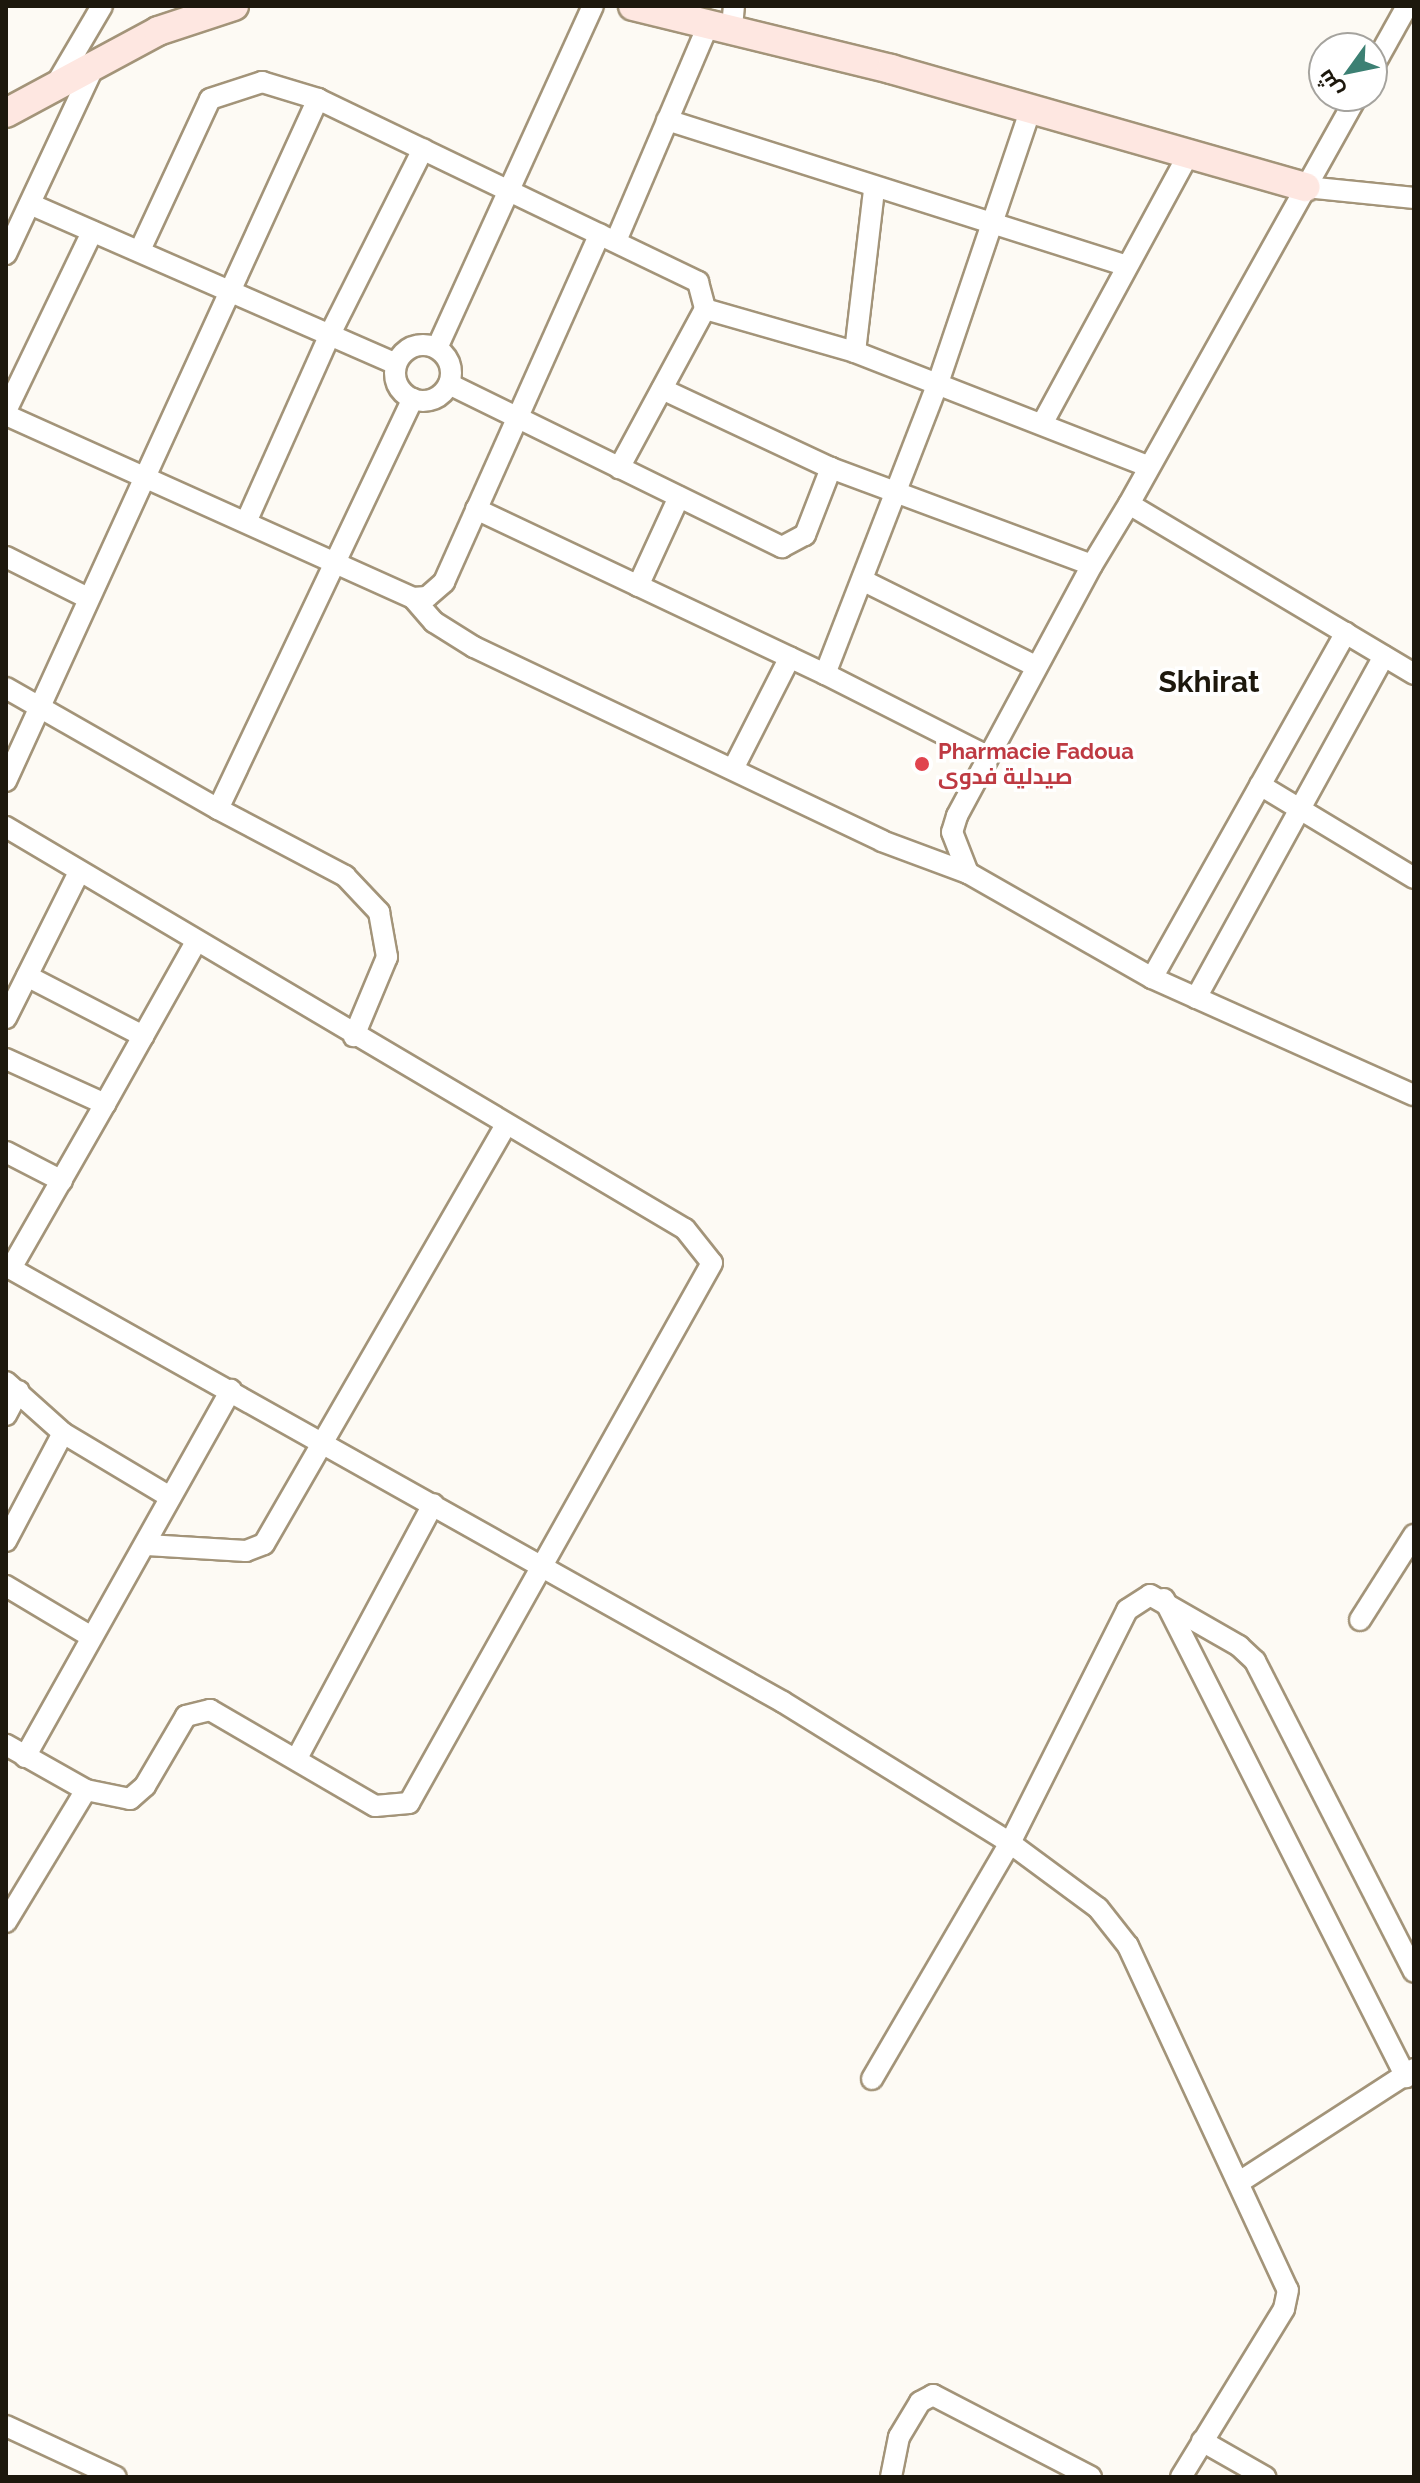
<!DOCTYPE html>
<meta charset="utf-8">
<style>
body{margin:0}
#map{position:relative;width:1420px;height:2483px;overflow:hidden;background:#fdfaf4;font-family:Raleway,Cairo,sans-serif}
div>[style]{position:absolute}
.roads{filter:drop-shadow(2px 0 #a39479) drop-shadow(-2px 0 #a39479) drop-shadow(0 2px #a39479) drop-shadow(0 -2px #a39479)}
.street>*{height:20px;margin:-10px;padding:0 10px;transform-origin:10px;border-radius:10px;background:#fff}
.street>.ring{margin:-10px;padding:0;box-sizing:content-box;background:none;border:20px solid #fff;border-radius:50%}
.secondary>*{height:28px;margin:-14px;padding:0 14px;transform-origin:14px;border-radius:14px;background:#fee7e1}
.dots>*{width:22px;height:22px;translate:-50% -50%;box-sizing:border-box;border:4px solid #fff;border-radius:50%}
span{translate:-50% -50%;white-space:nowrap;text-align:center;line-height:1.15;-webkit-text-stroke:7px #fff;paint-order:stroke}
.health-label{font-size:22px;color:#be3a42;font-weight:700}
.left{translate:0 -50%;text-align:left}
.district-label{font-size:30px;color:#1d180d;font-weight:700}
.frame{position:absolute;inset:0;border:8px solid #1d180d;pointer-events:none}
.north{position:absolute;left:1308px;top:32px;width:80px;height:80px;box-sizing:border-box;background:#fff;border:2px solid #a5a39e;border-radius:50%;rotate:237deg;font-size:22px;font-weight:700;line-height:32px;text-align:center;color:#1d180d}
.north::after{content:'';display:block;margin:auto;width:28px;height:36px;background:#3c8073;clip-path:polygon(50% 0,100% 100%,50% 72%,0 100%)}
</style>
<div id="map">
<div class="roads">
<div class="street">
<i style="left:732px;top:28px;width:22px;rotate:-85deg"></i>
<i style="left:1372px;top:69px;width:72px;rotate:-60.9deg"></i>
<i style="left:58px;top:81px;width:87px;rotate:-59.6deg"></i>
<i style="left:667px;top:120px;width:482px;rotate:17.6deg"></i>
<i style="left:1306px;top:187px;width:109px;rotate:5.8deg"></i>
<i style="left:874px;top:190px;width:163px;rotate:96.7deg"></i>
<i style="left:855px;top:352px;width:313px;rotate:21.3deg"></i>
<i style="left:30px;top:204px;width:399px;rotate:23.6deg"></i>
<i style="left:616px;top:241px;width:237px;rotate:-66.9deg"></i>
<i style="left:140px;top:250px;width:166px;rotate:-65.1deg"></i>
<i style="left:210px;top:99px;width:55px;rotate:-18.1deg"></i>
<i style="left:262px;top:82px;width:59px;rotate:16.9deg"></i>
<i style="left:6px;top:254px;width:212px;rotate:-64.9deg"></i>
<i style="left:705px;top:309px;width:156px;rotate:16deg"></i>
<i class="ring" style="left:395px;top:345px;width:36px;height:36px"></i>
<i style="left:437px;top:348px;width:376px;rotate:-65.5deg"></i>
<i style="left:449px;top:384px;width:371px;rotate:26.1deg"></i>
<i style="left:782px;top:547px;width:26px;rotate:-28deg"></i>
<i style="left:805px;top:535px;width:72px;rotate:-68.8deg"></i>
<i style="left:662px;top:389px;width:187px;rotate:25.1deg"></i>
<i style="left:831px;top:468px;width:278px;rotate:20.4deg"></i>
<i style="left:1092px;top:565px;width:285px;rotate:118.3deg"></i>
<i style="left:957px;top:816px;width:17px;rotate:107deg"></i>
<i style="left:952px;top:832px;width:44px;rotate:68.7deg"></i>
<i style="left:968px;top:873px;width:212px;rotate:29.7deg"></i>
<i style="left:1152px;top:978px;width:287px;rotate:24.1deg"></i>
<i style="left:6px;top:411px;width:199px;rotate:-64.3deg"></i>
<i style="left:6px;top:415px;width:446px;rotate:24.2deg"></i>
<i style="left:413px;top:598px;width:14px;rotate:-4deg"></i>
<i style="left:427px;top:597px;width:23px;rotate:-41deg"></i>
<i style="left:444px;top:582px;width:381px;rotate:-65.9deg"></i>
<i style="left:1042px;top:424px;width:311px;rotate:-61.5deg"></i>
<i style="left:1129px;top:504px;width:467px;rotate:-60.8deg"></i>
<i style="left:476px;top:509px;width:386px;rotate:25.3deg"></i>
<i style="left:246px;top:522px;width:206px;rotate:-65.9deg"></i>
<i style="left:330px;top:334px;width:207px;rotate:-63.3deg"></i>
<i style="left:6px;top:557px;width:92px;rotate:26.6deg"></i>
<i style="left:1092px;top:565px;width:71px;rotate:-58.8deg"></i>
<i style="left:1129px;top:504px;width:332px;rotate:30.8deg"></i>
<i style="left:862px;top:580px;width:193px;rotate:26.4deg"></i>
<i style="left:638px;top:586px;width:98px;rotate:-65.3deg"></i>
<i style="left:413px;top:598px;width:32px;rotate:49deg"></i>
<i style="left:434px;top:622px;width:47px;rotate:32deg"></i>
<i style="left:474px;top:647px;width:452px;rotate:25.4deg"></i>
<i style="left:882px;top:841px;width:92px;rotate:20.4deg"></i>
<i style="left:6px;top:688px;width:244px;rotate:29.7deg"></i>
<i style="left:218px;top:809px;width:454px;rotate:-64.6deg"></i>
<i style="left:985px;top:755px;width:179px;rotate:-153.1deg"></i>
<i style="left:825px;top:674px;width:312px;rotate:-68.8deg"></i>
<i style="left:938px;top:383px;width:289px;rotate:-71.3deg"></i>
<i style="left:734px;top:767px;width:123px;rotate:-63deg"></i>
<i style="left:6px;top:781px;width:750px;rotate:-65.42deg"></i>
<i style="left:318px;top:99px;width:422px;rotate:25.7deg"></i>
<i style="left:698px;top:282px;width:28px;rotate:75deg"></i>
<i style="left:705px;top:309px;width:181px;rotate:118.4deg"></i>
<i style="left:1260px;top:785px;width:180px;rotate:31.1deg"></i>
<i style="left:218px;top:809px;width:144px;rotate:27.8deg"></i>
<i style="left:345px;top:876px;width:50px;rotate:46.6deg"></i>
<i style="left:379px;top:912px;width:46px;rotate:79.9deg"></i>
<i style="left:387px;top:957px;width:86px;rotate:112.7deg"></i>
<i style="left:6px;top:827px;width:789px;rotate:30.63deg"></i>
<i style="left:685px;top:1229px;width:43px;rotate:51.5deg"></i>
<i style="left:712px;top:1263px;width:619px;rotate:119.3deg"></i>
<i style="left:409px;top:1803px;width:34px;rotate:175deg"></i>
<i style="left:375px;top:1806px;width:191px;rotate:-149.8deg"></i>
<i style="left:210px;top:1710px;width:25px;rotate:166deg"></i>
<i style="left:186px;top:1716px;width:81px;rotate:120.4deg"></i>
<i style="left:145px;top:1786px;width:20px;rotate:139deg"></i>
<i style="left:130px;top:1799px;width:45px;rotate:-168.4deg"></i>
<i style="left:86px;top:1790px;width:92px;rotate:-150.6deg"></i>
<i style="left:27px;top:976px;width:131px;rotate:27.3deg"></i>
<i style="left:1152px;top:978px;width:396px;rotate:-60.7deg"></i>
<i style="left:1196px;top:998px;width:390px;rotate:-61.2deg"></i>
<i style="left:6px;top:1018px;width:163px;rotate:-63.4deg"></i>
<i style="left:6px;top:1059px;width:109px;rotate:24.4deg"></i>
<i style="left:105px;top:1104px;width:189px;rotate:119.8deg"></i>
<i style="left:105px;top:1104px;width:186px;rotate:-60.7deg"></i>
<i style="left:6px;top:1152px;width:63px;rotate:27.4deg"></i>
<i style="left:6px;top:1266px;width:891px;rotate:29.3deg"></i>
<i style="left:783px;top:1702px;width:267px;rotate:31.8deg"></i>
<i style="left:1010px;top:1843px;width:109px;rotate:36.5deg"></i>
<i style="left:1098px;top:1908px;width:48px;rotate:51.7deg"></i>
<i style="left:1128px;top:1946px;width:379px;rotate:65.1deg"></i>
<i style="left:1288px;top:2290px;width:19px;rotate:102deg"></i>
<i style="left:1284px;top:2309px;width:197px;rotate:121.5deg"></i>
<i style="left:6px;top:1382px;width:76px;rotate:41.8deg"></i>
<i style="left:6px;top:1415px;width:27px;rotate:-62deg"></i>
<i style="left:6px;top:1541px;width:122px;rotate:-62.2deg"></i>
<i style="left:63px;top:1433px;width:125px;rotate:30.9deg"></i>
<i style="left:147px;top:1545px;width:99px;rotate:3.5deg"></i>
<i style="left:246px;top:1551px;width:19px;rotate:-21deg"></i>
<i style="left:264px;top:1544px;width:482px;rotate:-60deg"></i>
<i style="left:6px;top:1586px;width:98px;rotate:30.8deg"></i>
<i style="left:1164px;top:1599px;width:536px;rotate:63.15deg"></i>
<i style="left:1360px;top:1620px;width:101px;rotate:-57.6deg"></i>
<i style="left:25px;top:1757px;width:421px;rotate:-60.7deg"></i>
<i style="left:297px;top:1758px;width:288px;rotate:-61.8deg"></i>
<i style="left:6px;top:1922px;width:154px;rotate:-58.8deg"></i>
<i style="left:872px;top:2079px;width:273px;rotate:-59.7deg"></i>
<i style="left:1010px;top:1843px;width:261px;rotate:-63.3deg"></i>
<i style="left:1127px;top:1610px;width:27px;rotate:-33deg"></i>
<i style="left:1150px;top:1595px;width:103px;rotate:29.8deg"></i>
<i style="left:1239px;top:1646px;width:22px;rotate:43deg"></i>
<i style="left:1255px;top:1661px;width:349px;rotate:62.9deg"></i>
<i style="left:1241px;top:2181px;width:206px;rotate:-32.9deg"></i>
<i style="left:6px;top:2426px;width:121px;rotate:24.9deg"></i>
<i style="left:1202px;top:2441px;width:73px;rotate:29.7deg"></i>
<i style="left:891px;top:2477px;width:41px;rotate:-78.7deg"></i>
<i style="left:899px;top:2437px;width:41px;rotate:-59deg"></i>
<i style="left:920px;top:2402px;width:15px;rotate:-28deg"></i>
<i style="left:933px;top:2395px;width:178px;rotate:27.4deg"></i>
</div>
<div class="secondary">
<i style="left:633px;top:6px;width:266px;rotate:13.7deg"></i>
<i style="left:891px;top:69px;width:431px;rotate:15.9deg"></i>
<i style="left:6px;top:113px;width:173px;rotate:-28.3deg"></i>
<i style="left:158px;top:31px;width:80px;rotate:-18.2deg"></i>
</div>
</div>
<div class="dots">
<i style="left:922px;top:764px;background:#e0444e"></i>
</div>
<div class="health-label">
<span class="left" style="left:938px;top:764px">Pharmacie Fadoua<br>صيدلية فدوى</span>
</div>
<div class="district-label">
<span style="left:1209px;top:682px">Skhirat</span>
</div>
<div class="frame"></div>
<div class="north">ش</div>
</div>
